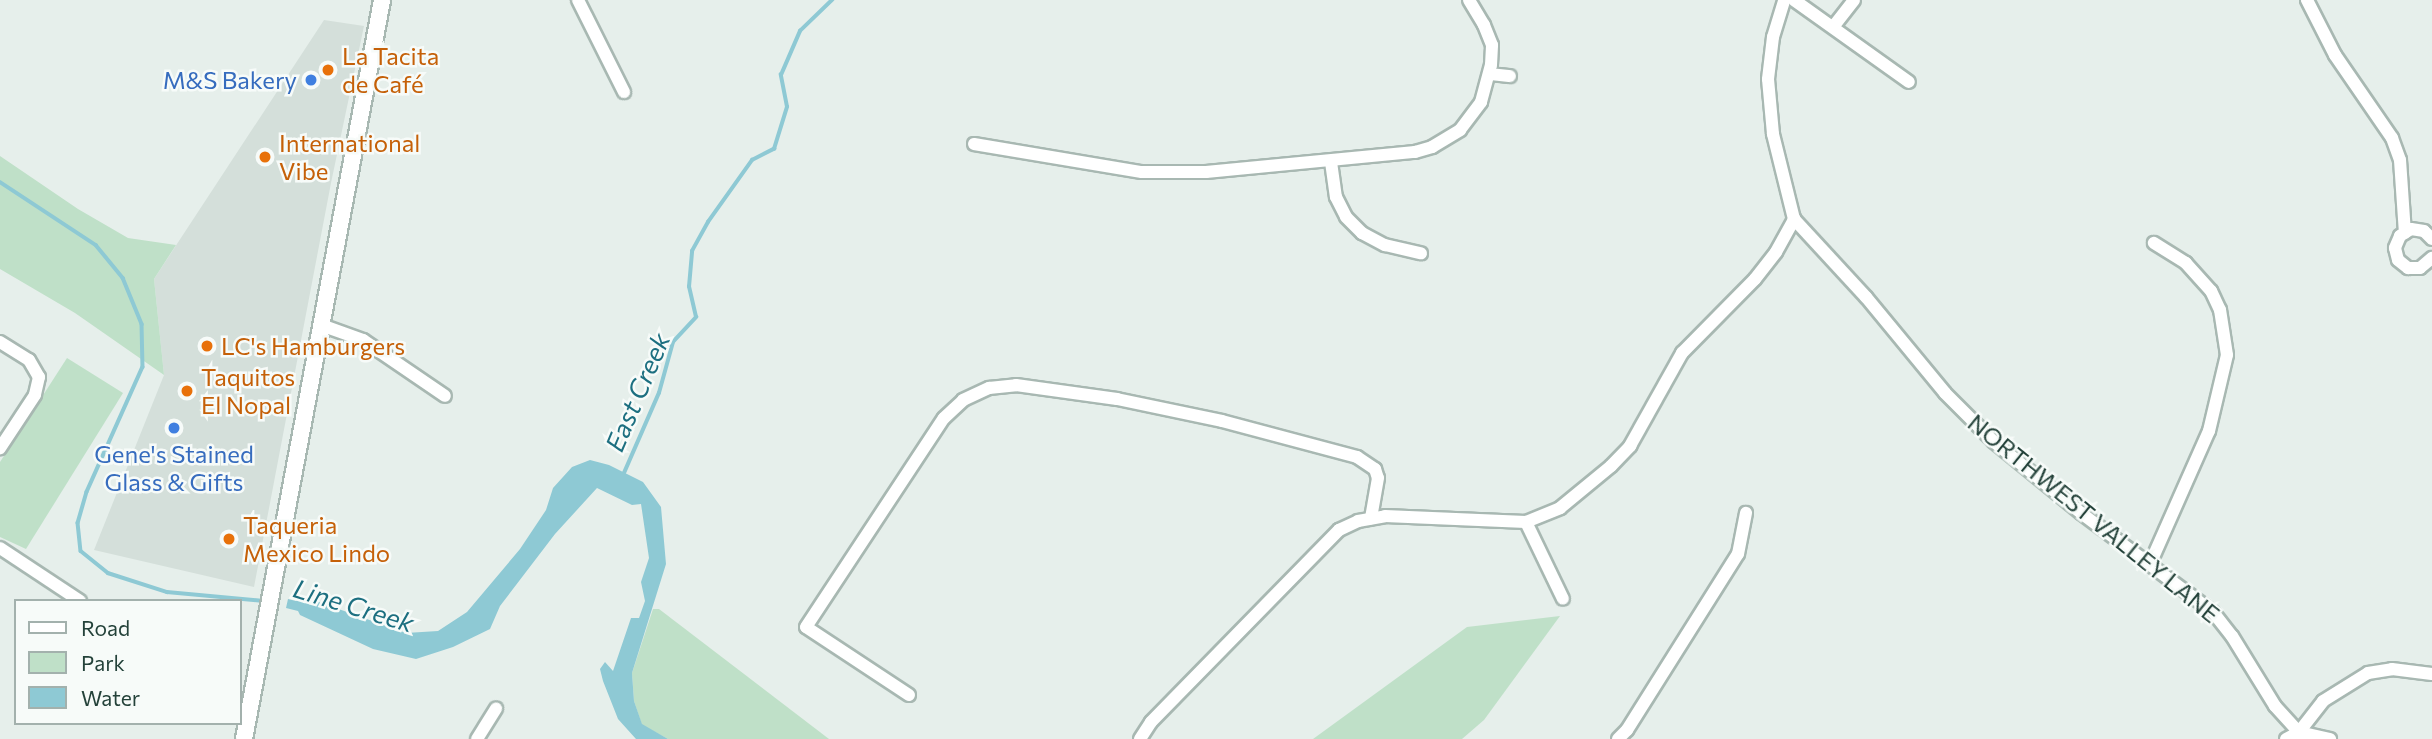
<!DOCTYPE html>
<meta charset="utf-8">
<style>
body{margin:0}
#map{position:relative;width:2432px;height:739px;overflow:hidden;background:#e6efeb;font-family:Commissioner,sans-serif}
div>[style]{position:absolute}
.built>*{inset:0;background:#d4dfda}
.green>*{inset:0;background:#bfe0c8}
.water>*{inset:0;background:#8ec9d4}
.stream>*{height:3.5px;margin:-1.75px;padding:0 1.75px;transform-origin:1.75px;border-radius:1.75px;background:#8ec9d4}
.roads{filter:drop-shadow(2px 0 #a8b8b2) drop-shadow(-2px 0 #a8b8b2) drop-shadow(0 2px #a8b8b2) drop-shadow(0 -2px #a8b8b2)}
.street>*{height:12px;margin:-6px;padding:0 6px;transform-origin:6px;border-radius:6px;background:#fff}
.secondary>*{height:16px;margin:-8px;padding:0 8px;transform-origin:8px;border-radius:8px;background:#fff}
.dots>*{width:19px;height:19px;translate:-50% -50%;box-sizing:border-box;border:4px solid #f7fbf9;border-radius:50%}
span{translate:-50% -50%;white-space:nowrap;text-align:center;line-height:1.15;-webkit-text-stroke:5px #f7fbf9;paint-order:stroke}
.food-label{font-size:24px;color:#c56008}
.left{translate:0 -50%;text-align:left}
.shop-label{font-size:24px;color:#366cbe}
.right{translate:-100% -50%;text-align:right}
.street-label{font-size:24px;color:#24423a}
.water-label{font-size:26px;color:#1c6f80;font-style:italic}
.legend{position:absolute;left:14px;top:599px;width:228px;height:126px;box-sizing:border-box;background:#f7fbf9;border:2px solid #a3b1ad;margin:0;padding:9px 12px;list-style:none;font-size:21px;color:#24423a}
.legend li{display:flex;align-items:center;gap:14px;height:35px}
.legend b{width:35px;border:2px solid #a3b1ad}
</style>
<div id="map">
<div class="built">
<i style="clip-path:polygon(324px 20px,364px 26px,331px 183px,254px 587px,94px 550px,164px 375px,154px 279px)"></i>
</div>
<div class="green">
<i style="clip-path:polygon(0 156px,78px 209px,128px 238px,176px 245px,154px 279px,164px 375px,75px 313px,0 269px)"></i>
<i style="clip-path:polygon(67px 358px,123px 393px,26px 549px,0 537px,0 462px)"></i>
<i style="clip-path:polygon(653px 609px,659px 609px,829px 739px,668px 739px,642px 725px,634px 701px,632px 673px)"></i>
<i style="clip-path:polygon(1560px 616px,1484px 720px,1462px 739px,1313px 739px,1467px 627px)"></i>
</div>
<div class="water">
<i style="clip-path:polygon(590px 460px,609px 465px,643px 482px,661px 507px,666px 564px,632px 673px,634px 701px,642px 724px,668px 739px,636px 739px,618px 719px,603px 681px,600px 669px,605px 662px,613px 671px,631px 618px,639px 618px,645px 601px,641px 582px,649px 558px,641px 504px,632px 505px,597px 488px,555px 534px,500px 606px,490px 629px,453px 647px,416px 659px,373px 649px,300px 615px,298px 611px,286px 608px,288px 599px,296px 601px,302px 596px,406px 633px,438px 631px,467px 612px,520px 549px,546px 510px,553px 488px,572px 467px)"></i>
</div>
<div class="stream">
<i style="left:0;top:182px;width:115px;rotate:33.3deg"></i>
<i style="left:96px;top:245px;width:43px;rotate:50.7deg"></i>
<i style="left:123px;top:278px;width:50px;rotate:67.6deg"></i>
<i style="left:142px;top:324px;width:43px;rotate:88.7deg"></i>
<i style="left:143px;top:367px;width:137px;rotate:114.1deg"></i>
<i style="left:87px;top:492px;width:32px;rotate:106deg"></i>
<i style="left:78px;top:523px;width:28px;rotate:84deg"></i>
<i style="left:81px;top:551px;width:35px;rotate:39deg"></i>
<i style="left:108px;top:573px;width:62px;rotate:17.9deg"></i>
<i style="left:167px;top:592px;width:97px;rotate:5.3deg"></i>
<i style="left:624px;top:473px;width:87px;rotate:-66.4deg"></i>
<i style="left:659px;top:393px;width:53px;rotate:-74.6deg"></i>
<i style="left:673px;top:342px;width:34px;rotate:-47deg"></i>
<i style="left:696px;top:317px;width:31px;rotate:-103deg"></i>
<i style="left:689px;top:287px;width:36px;rotate:-85deg"></i>
<i style="left:692px;top:251px;width:33px;rotate:-61deg"></i>
<i style="left:708px;top:222px;width:76px;rotate:-54.6deg"></i>
<i style="left:752px;top:160px;width:25px;rotate:-27deg"></i>
<i style="left:774px;top:149px;width:44px;rotate:-72.8deg"></i>
<i style="left:787px;top:107px;width:33px;rotate:-101deg"></i>
<i style="left:781px;top:75px;width:48px;rotate:-66.6deg"></i>
<i style="left:800px;top:31px;width:45px;rotate:-44.1deg"></i>
</div>
<div class="roads">
<div class="street">
<i style="left:578px;top:0;width:103px;rotate:63.4deg"></i>
<i style="left:1794px;top:0;width:141px;rotate:35.5deg"></i>
<i style="left:2307px;top:0;width:62px;rotate:63deg"></i>
<i style="left:2335px;top:55px;width:101px;rotate:55.5deg"></i>
<i style="left:2392px;top:138px;width:23px;rotate:70deg"></i>
<i style="left:2400px;top:160px;width:73px;rotate:86.1deg"></i>
<i style="left:1833px;top:27px;width:34px;rotate:-52deg"></i>
<i style="left:1490px;top:74px;width:20px;rotate:6deg"></i>
<i style="left:974px;top:144px;width:170px;rotate:9.5deg"></i>
<i style="left:1142px;top:172px;width:64px"></i>
<i style="left:1206px;top:172px;width:210px;rotate:-5.5deg"></i>
<i style="left:1415px;top:152px;width:18px;rotate:-16deg"></i>
<i style="left:1432px;top:147px;width:33px;rotate:-31deg"></i>
<i style="left:1460px;top:130px;width:35px;rotate:-53deg"></i>
<i style="left:1481px;top:102px;width:38px;rotate:-75deg"></i>
<i style="left:1491px;top:65px;width:20px;rotate:-87deg"></i>
<i style="left:1492px;top:45px;width:22px;rotate:-112deg"></i>
<i style="left:1484px;top:25px;width:29px;rotate:-121deg"></i>
<i style="left:1331px;top:162px;width:35px;rotate:82deg"></i>
<i style="left:1336px;top:197px;width:22px;rotate:63deg"></i>
<i style="left:1346px;top:217px;width:23px;rotate:45deg"></i>
<i style="left:1362px;top:233px;width:26px;rotate:28deg"></i>
<i style="left:1385px;top:245px;width:37px;rotate:13deg"></i>
<i style="left:1794px;top:219px;width:106px;rotate:47.3deg"></i>
<i style="left:1866px;top:297px;width:124px;rotate:50.5deg"></i>
<i style="left:1945px;top:393px;width:69px;rotate:45deg"></i>
<i style="left:1994px;top:442px;width:112px;rotate:39.2deg"></i>
<i style="left:2081px;top:513px;width:165px;rotate:36.9deg"></i>
<i style="left:2213px;top:612px;width:31px;rotate:52deg"></i>
<i style="left:2232px;top:636px;width:82px;rotate:58.4deg"></i>
<i style="left:2275px;top:706px;width:45px;rotate:47.7deg"></i>
<i style="left:2432px;top:239px;width:11px;rotate:-135deg"></i>
<i style="left:2424px;top:231px;width:13px;rotate:-171deg"></i>
<i style="left:2411px;top:229px;width:13px;rotate:148deg"></i>
<i style="left:2400px;top:236px;width:13px;rotate:113deg"></i>
<i style="left:2395px;top:248px;width:12px;rotate:76deg"></i>
<i style="left:2398px;top:260px;width:13px;rotate:39deg"></i>
<i style="left:2408px;top:268px;width:12px"></i>
<i style="left:2420px;top:268px;width:16px;rotate:-40deg"></i>
<i style="left:321px;top:325px;width:45px;rotate:19.7deg"></i>
<i style="left:363px;top:340px;width:99px;rotate:34.3deg"></i>
<i style="left:0;top:342px;width:34px;rotate:32deg"></i>
<i style="left:29px;top:360px;width:20px;rotate:60deg"></i>
<i style="left:39px;top:377px;width:18px;rotate:103deg"></i>
<i style="left:35px;top:395px;width:64px;rotate:123.4deg"></i>
<i style="left:1526px;top:522px;width:85px;rotate:64.3deg"></i>
<i style="left:0;top:548px;width:96px;rotate:33.5deg"></i>
<i style="left:2150px;top:564px;width:145px;rotate:-66.1deg"></i>
<i style="left:2209px;top:431px;width:78px;rotate:-76.7deg"></i>
<i style="left:2227px;top:355px;width:46px;rotate:-98.8deg"></i>
<i style="left:2220px;top:310px;width:21px;rotate:-115deg"></i>
<i style="left:2211px;top:291px;width:38px;rotate:-132deg"></i>
<i style="left:2186px;top:263px;width:38px;rotate:-148deg"></i>
<i style="left:909px;top:695px;width:123px;rotate:-146.6deg"></i>
<i style="left:806px;top:627px;width:250px;rotate:-56.6deg"></i>
<i style="left:944px;top:418px;width:26px;rotate:-43deg"></i>
<i style="left:963px;top:400px;width:29px;rotate:-25deg"></i>
<i style="left:989px;top:388px;width:27px;rotate:-6deg"></i>
<i style="left:1016px;top:385px;width:102px;rotate:7.9deg"></i>
<i style="left:1117px;top:399px;width:107px;rotate:11.8deg"></i>
<i style="left:1222px;top:421px;width:140px;rotate:14.9deg"></i>
<i style="left:1357px;top:457px;width:22px;rotate:34deg"></i>
<i style="left:1375px;top:469px;width:9px;rotate:72deg"></i>
<i style="left:1378px;top:478px;width:41px;rotate:99.9deg"></i>
<i style="left:2299px;top:732px;width:32px;rotate:13deg"></i>
<i style="left:477px;top:739px;width:36px;rotate:-58deg"></i>
<i style="left:1140px;top:739px;width:20px;rotate:-57deg"></i>
<i style="left:1151px;top:722px;width:269px;rotate:-45.6deg"></i>
<i style="left:1339px;top:530px;width:21px;rotate:-25deg"></i>
<i style="left:1358px;top:521px;width:27px;rotate:-10deg"></i>
<i style="left:1385px;top:516px;width:141px;rotate:2.4deg"></i>
<i style="left:1526px;top:522px;width:37px;rotate:-22deg"></i>
<i style="left:1560px;top:508px;width:66px;rotate:-39.5deg"></i>
<i style="left:1611px;top:466px;width:28px;rotate:-46deg"></i>
<i style="left:1630px;top:446px;width:107px;rotate:-60.8deg"></i>
<i style="left:1682px;top:353px;width:104px;rotate:-45.4deg"></i>
<i style="left:1755px;top:279px;width:34px;rotate:-52deg"></i>
<i style="left:1776px;top:252px;width:38px;rotate:-61deg"></i>
<i style="left:1794px;top:219px;width:88px;rotate:-103.9deg"></i>
<i style="left:1773px;top:134px;width:55px;rotate:-95.2deg"></i>
<i style="left:1768px;top:79px;width:42px;rotate:-83.2deg"></i>
<i style="left:1773px;top:37px;width:39px;rotate:-73deg"></i>
<i style="left:1618px;top:739px;width:13px;rotate:-45deg"></i>
<i style="left:1627px;top:730px;width:208px;rotate:-57.8deg"></i>
<i style="left:1738px;top:554px;width:42px;rotate:-79deg"></i>
<i style="left:2286px;top:739px;width:15px;rotate:-28deg"></i>
<i style="left:2299px;top:732px;width:39px;rotate:-52deg"></i>
<i style="left:2323px;top:701px;width:53px;rotate:-31.9deg"></i>
<i style="left:2368px;top:673px;width:24px;rotate:-9deg"></i>
<i style="left:2392px;top:669px;width:40px;rotate:7.1deg"></i>
</div>
<div class="secondary">
<i style="left:244px;top:739px;width:752px;rotate:-79.42deg"></i>
</div>
</div>
<div class="dots">
<i style="left:328px;top:70px;background:#e8710a"></i>
<i style="left:311px;top:80px;background:#3f7fe0"></i>
<i style="left:265px;top:157px;background:#e8710a"></i>
<i style="left:207px;top:346px;background:#e8710a"></i>
<i style="left:187px;top:391px;background:#e8710a"></i>
<i style="left:174px;top:428px;background:#3f7fe0"></i>
<i style="left:229px;top:539px;background:#e8710a"></i>
</div>
<div class="food-label">
<span class="left" style="left:342px;top:70px">La Tacita<br>de Café</span>
<span class="left" style="left:279px;top:157px">International<br>Vibe</span>
<span class="left" style="left:221px;top:346px">LC's Hamburgers</span>
<span class="left" style="left:201px;top:391px">Taquitos<br>El Nopal</span>
<span class="left" style="left:243px;top:539px">Taqueria<br>Mexico Lindo</span>
</div>
<div class="shop-label">
<span class="right" style="left:297px;top:80px">M&amp;S Bakery</span>
<span style="left:174px;top:468px">Gene's Stained<br>Glass &amp; Gifts</span>
</div>
<div class="street-label">
<span style="left:2094px;top:518px;rotate:39deg">NORTHWEST VALLEY LANE</span>
</div>
<div class="water-label">
<span style="left:637px;top:392px;rotate:-67deg">East Creek</span>
<span style="left:354px;top:605px;rotate:17deg">Line Creek</span>
</div>
<ul class="legend">
<li><b style="height:9px;background:#fff"></b>Road</li>
<li><b style="height:19px;background:#bfe0c8"></b>Park</li>
<li><b style="height:19px;background:#8ec9d4"></b>Water</li>
</ul>
</div>
